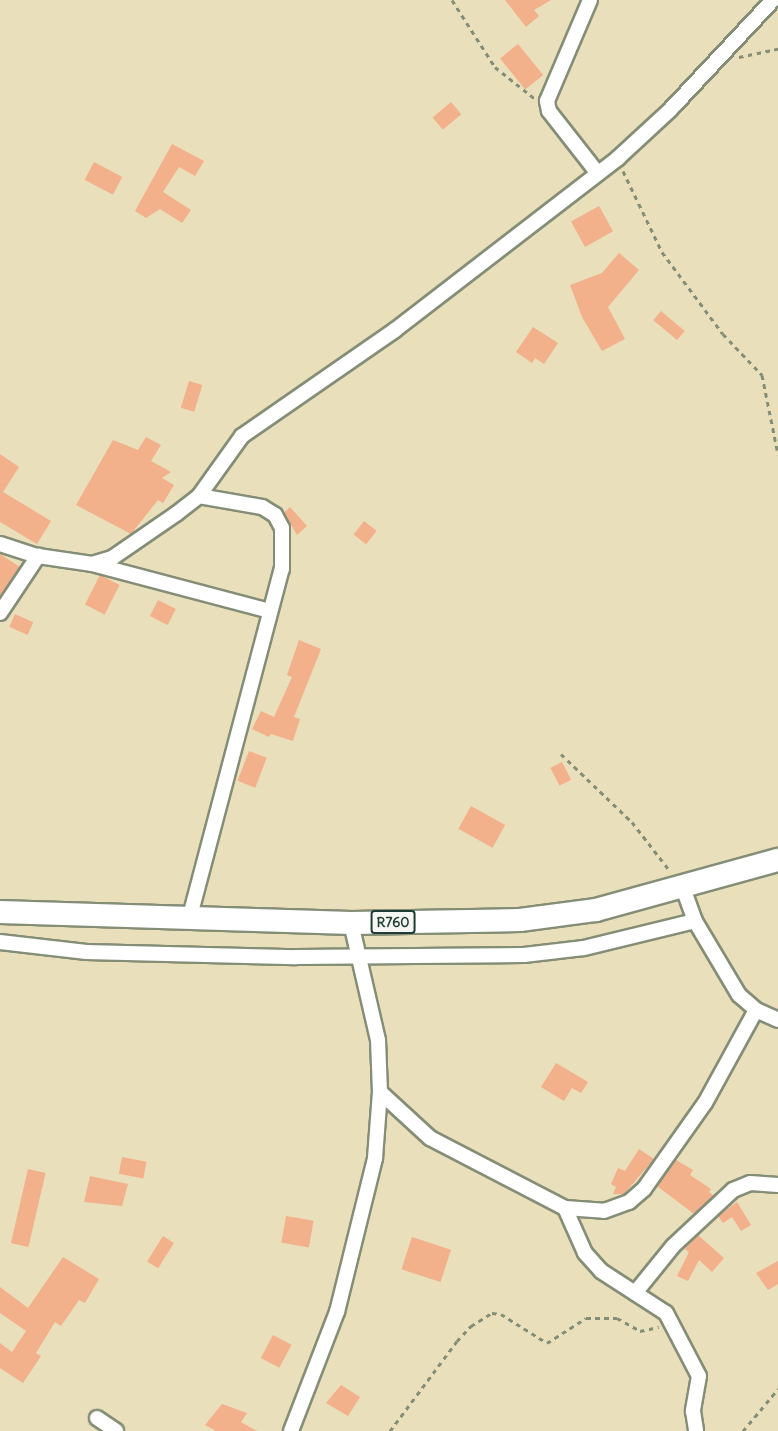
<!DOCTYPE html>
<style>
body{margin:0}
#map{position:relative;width:778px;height:1431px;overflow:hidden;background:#e9dfba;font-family:Delius,sans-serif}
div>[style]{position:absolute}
.building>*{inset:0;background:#f2b08b;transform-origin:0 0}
.path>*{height:3px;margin-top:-1.5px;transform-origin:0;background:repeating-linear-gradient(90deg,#848e77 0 4.5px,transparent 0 9px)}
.roads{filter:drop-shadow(2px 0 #848e77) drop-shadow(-2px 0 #848e77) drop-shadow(0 2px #848e77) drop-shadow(0 -2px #848e77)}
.street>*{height:14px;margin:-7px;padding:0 7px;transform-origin:7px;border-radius:7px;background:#fff}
.primary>*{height:22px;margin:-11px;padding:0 11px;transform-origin:11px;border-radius:11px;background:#fff}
span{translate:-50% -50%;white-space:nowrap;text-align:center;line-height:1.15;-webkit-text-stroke:4.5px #f6f6f2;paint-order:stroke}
.shield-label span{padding:2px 4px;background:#f6f6f2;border:2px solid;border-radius:4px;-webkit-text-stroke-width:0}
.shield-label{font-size:14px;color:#1f3d34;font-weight:700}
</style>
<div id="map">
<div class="building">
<i style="clip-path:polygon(505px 0,551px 0,534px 10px,539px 16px,526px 27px)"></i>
<i style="left:518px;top:44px;width:40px;height:23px;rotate:51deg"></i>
<i style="left:451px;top:102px;width:16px;height:24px;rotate:50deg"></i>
<i style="clip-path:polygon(172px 144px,204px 161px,195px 176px,179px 167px,163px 192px,191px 210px,182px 223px,160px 209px,146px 218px,135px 211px)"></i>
<i style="left:94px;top:162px;width:32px;height:20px;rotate:28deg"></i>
<i style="left:599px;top:206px;width:29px;height:32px;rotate:61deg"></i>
<i style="clip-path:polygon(619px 253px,639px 270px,608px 307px,625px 339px,602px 351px,582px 317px,570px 285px,602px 273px)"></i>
<i style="left:661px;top:311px;width:31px;height:12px;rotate:40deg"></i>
<i style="clip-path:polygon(533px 327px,558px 343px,544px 364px,535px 358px,532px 363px,516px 352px)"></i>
<i style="left:189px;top:381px;width:14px;height:28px;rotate:17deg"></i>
<i style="clip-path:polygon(146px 437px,161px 445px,151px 461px,171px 472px,162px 478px,174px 485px,163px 503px,158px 500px,131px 534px,76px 505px,113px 440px,138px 450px)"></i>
<i style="clip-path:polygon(0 454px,19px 467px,3px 492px,51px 521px,37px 544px,0 522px)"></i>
<i style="clip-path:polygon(290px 507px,307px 526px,297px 535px,284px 513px)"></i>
<i style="left:364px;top:521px;width:16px;height:17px;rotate:38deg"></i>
<i style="clip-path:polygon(0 554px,20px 567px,0 597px)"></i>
<i style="left:100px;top:575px;width:22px;height:33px;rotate:27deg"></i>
<i style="left:158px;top:600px;width:20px;height:18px;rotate:27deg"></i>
<i style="left:15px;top:614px;width:20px;height:14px;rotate:24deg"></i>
<i style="clip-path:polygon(299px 640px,321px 649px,294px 717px,300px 719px,293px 741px,271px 734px,269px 737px,252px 729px,261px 711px,274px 717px,292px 677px,287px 675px)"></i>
<i style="left:249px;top:751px;width:19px;height:32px;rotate:21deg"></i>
<i style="left:562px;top:762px;width:20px;height:13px;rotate:63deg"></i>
<i style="left:471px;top:806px;width:39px;height:26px;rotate:29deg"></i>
<i style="clip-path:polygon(556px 1063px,588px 1082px,581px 1093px,572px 1088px,564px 1101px,541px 1087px)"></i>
<i style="clip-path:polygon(639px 1149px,654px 1159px,624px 1194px,613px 1194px,616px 1187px,611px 1184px,618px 1168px,625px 1171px)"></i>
<i style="left:122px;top:1157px;width:25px;height:17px;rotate:11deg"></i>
<i style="clip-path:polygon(676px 1160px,693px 1170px,690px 1175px,711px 1189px,709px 1192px,714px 1196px,694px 1214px,657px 1186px)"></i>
<i style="left:28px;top:1169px;width:18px;height:76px;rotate:13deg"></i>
<i style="clip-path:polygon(90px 1176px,128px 1184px,122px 1206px,84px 1202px)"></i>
<i style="clip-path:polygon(737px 1202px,751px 1225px,741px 1231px,732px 1217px,723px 1223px,718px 1216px)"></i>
<i style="left:286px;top:1216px;width:28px;height:27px;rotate:10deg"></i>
<i style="clip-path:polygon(698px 1235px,724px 1258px,712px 1272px,699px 1260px,688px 1281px,677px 1276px,689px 1252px,685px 1249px)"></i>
<i style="left:163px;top:1236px;width:13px;height:30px;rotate:32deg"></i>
<i style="left:412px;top:1237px;width:41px;height:34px;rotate:18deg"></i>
<i style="clip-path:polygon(63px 1257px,99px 1279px,85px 1303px,79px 1300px,61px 1326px,55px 1322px,36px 1353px,41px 1356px,23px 1383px,0 1368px,0 1343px,12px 1352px,26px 1331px,0 1313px,0 1287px,28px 1308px)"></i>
<i style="clip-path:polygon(778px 1261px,778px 1284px,768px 1290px,756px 1273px)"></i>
<i style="left:273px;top:1335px;width:21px;height:26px;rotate:28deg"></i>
<i style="clip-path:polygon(341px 1385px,360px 1397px,348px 1416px,326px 1403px)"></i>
<i style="clip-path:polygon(222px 1404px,247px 1413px,241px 1422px,257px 1431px,216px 1431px,205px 1425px)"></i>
</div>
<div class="path">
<i style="left:452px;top:0;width:80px;rotate:57.3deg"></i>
<i style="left:495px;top:67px;width:50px;rotate:38.5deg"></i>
<i style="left:739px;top:57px;width:40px;rotate:-12deg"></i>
<i style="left:623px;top:171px;width:90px;rotate:64.3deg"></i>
<i style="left:662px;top:252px;width:102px;rotate:53.4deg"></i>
<i style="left:723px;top:334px;width:57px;rotate:46.4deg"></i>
<i style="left:762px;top:375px;width:81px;rotate:78.6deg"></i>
<i style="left:561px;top:754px;width:98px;rotate:43.8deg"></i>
<i style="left:632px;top:822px;width:62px;rotate:52.2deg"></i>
<i style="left:390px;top:1431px;width:112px;rotate:-53.3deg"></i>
<i style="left:457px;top:1341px;width:21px;rotate:-47deg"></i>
<i style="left:471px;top:1326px;width:25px;rotate:-32deg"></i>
<i style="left:492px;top:1313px;width:9px;rotate:6deg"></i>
<i style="left:501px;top:1314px;width:54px;rotate:32.2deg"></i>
<i style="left:547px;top:1343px;width:46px;rotate:-32.7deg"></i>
<i style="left:586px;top:1318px;width:31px"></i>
<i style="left:617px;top:1318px;width:26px;rotate:29deg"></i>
<i style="left:640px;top:1331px;width:19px;rotate:-12deg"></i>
<i style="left:743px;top:1431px;width:55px;rotate:-50.2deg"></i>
</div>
<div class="roads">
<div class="street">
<i style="left:590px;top:0;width:110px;rotate:113.1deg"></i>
<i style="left:547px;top:101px;width:10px;rotate:79deg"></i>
<i style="left:549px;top:111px;width:76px;rotate:51.9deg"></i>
<i style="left:0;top:544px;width:40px;rotate:18deg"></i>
<i style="left:38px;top:556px;width:55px;rotate:8.4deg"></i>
<i style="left:92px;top:564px;width:21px;rotate:-17deg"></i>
<i style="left:112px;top:558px;width:78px;rotate:-34.5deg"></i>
<i style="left:176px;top:514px;width:29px;rotate:-38deg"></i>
<i style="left:199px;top:496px;width:74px;rotate:-54.4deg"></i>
<i style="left:242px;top:436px;width:186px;rotate:-34.7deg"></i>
<i style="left:395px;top:330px;width:282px;rotate:-37.6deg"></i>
<i style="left:618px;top:158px;width:71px;rotate:-42.7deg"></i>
<i style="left:670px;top:110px;width:151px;rotate:-46.9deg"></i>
<i style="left:92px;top:564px;width:184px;rotate:14.8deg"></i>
<i style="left:0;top:613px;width:69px;rotate:-56.3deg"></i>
<i style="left:683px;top:888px;width:35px;rotate:70deg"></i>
<i style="left:695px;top:921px;width:86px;rotate:59.3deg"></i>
<i style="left:739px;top:995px;width:23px;rotate:41deg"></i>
<i style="left:756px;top:1010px;width:24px;rotate:24deg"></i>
<i style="left:190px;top:916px;width:359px;rotate:-75.2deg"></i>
<i style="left:282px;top:569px;width:41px;rotate:-90deg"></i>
<i style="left:282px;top:528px;width:15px;rotate:-118deg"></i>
<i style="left:275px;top:515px;width:15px;rotate:-148deg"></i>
<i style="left:262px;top:507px;width:64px;rotate:-170.1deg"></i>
<i style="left:0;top:942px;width:87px;rotate:6.6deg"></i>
<i style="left:86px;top:952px;width:210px;rotate:1.4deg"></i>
<i style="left:296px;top:957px;width:228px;rotate:-0.5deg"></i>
<i style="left:524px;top:955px;width:60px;rotate:-6.7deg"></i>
<i style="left:584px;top:948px;width:114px;rotate:-13.7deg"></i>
<i style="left:380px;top:1092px;width:68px;rotate:42.6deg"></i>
<i style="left:430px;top:1138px;width:152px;rotate:27.4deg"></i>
<i style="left:565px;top:1208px;width:49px;rotate:66deg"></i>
<i style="left:585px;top:1253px;width:24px;rotate:48deg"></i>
<i style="left:601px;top:1271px;width:77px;rotate:32.9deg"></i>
<i style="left:666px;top:1313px;width:71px;rotate:62.4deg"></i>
<i style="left:699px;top:1376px;width:36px;rotate:100deg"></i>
<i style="left:693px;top:1411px;width:20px;rotate:81deg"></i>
<i style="left:565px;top:1208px;width:39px;rotate:4deg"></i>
<i style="left:604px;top:1211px;width:27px;rotate:-20deg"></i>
<i style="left:629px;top:1202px;width:20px;rotate:-41deg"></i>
<i style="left:644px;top:1189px;width:105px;rotate:-54.7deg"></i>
<i style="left:705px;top:1103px;width:106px;rotate:-61.3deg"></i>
<i style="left:635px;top:1293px;width:60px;rotate:-51deg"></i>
<i style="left:673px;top:1246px;width:82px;rotate:-43deg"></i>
<i style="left:733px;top:1190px;width:18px;rotate:-22deg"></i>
<i style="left:750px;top:1183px;width:28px;rotate:4deg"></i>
<i style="left:97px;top:1418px;width:23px;rotate:34deg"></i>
<i style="left:291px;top:1431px;width:128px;rotate:-68.9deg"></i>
<i style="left:337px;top:1312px;width:159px;rotate:-76.1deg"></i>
<i style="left:375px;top:1158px;width:66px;rotate:-85.7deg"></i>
<i style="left:380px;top:1092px;width:52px;rotate:-92.2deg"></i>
<i style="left:378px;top:1040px;width:120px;rotate:-103deg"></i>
</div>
<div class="primary">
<i style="left:0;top:912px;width:351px;rotate:1.8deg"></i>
<i style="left:351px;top:923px;width:169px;rotate:-1deg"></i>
<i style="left:520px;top:920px;width:77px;rotate:-7.5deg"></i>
<i style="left:596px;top:910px;width:189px;rotate:-15.4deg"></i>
</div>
</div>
<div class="shield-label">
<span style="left:393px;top:922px">R760</span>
</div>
</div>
